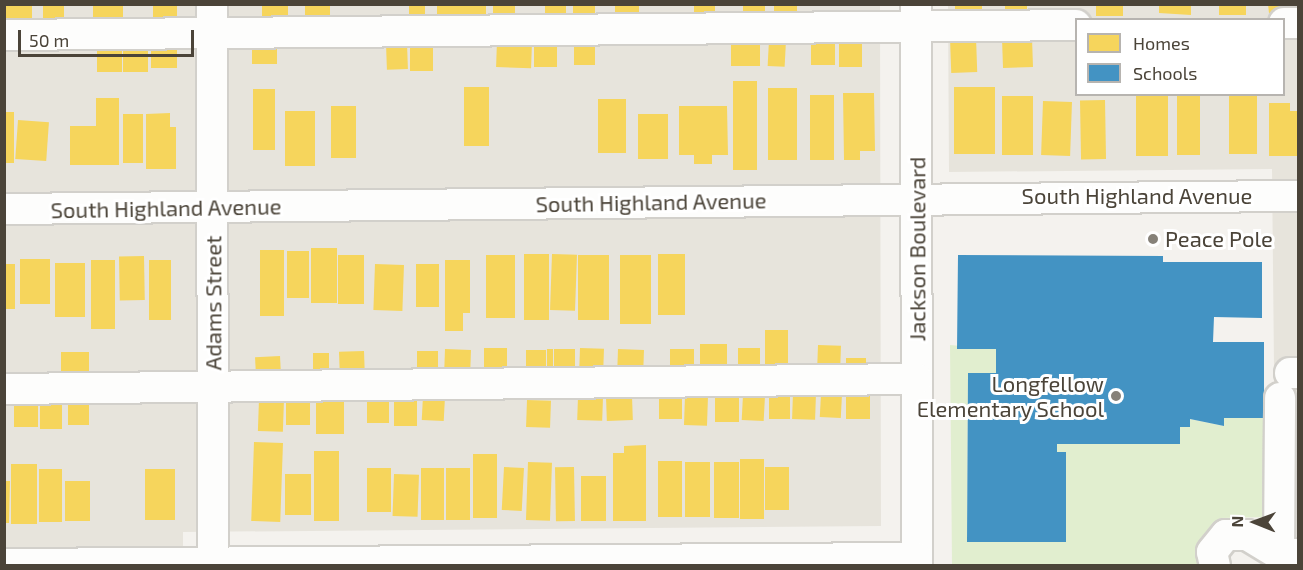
<!DOCTYPE html>
<style>
body{margin:0}
#map{position:relative;width:1303px;height:570px;overflow:hidden;background:#f4f2ee;font-family:"Exo 2",sans-serif}
div>[style]{position:absolute}
.residential>*{inset:0;background:#e7e4dc}
.green>*{inset:0;background:#e1eecf}
.parking>*{inset:0;background:#e6e3df}
.homes>*{inset:0;background:#f6d55c;transform-origin:0 0}
.schools>*{inset:0;background:#4393c3}
.roads{filter:drop-shadow(2px 0 #d2d0cb) drop-shadow(-2px 0 #d2d0cb) drop-shadow(0 2px #d2d0cb) drop-shadow(0 -2px #d2d0cb)}
.minor>*{height:30px;margin:-15px;padding:0 15px;transform-origin:15px;border-radius:15px;background:#fdfdfc}
.dots>*{width:16px;height:16px;translate:-50% -50%;box-sizing:border-box;border:3px solid #fff;border-radius:50%}
span{translate:-50% -50%;white-space:nowrap;text-align:center;line-height:1.15;-webkit-text-stroke:6px #fff;paint-order:stroke}
.street-label{font-size:22px;color:#4b4439}
.poi-label{font-size:22px;color:#4b4439}
.left{translate:0 -50%;text-align:left}
.right{translate:-100% -50%;text-align:right}
.frame{position:absolute;inset:0;border:6px solid #4b4439;pointer-events:none}
.legend{position:absolute;left:1075px;top:18px;width:210px;height:78px;box-sizing:border-box;background:#fff;border:2px solid #b7b4b0;margin:0;padding:8px 10px;list-style:none;font-size:18px;color:#4b4439}
.legend li{display:flex;align-items:center;gap:12px;height:30px}
.legend b{width:30px;border:2px solid #b7b4b0}
.north{position:absolute;left:1225px;top:492px;width:60px;height:60px;-webkit-text-stroke:4px #fff;paint-order:stroke;rotate:271deg;font-size:16px;font-weight:700;line-height:24px;text-align:center;color:#4b4439}
.north::after{content:'';display:block;margin:auto;width:21px;height:27px;background:#4b4439;clip-path:polygon(50% 0,100% 100%,50% 72%,0 100%)}
.scale{position:absolute;left:18px;top:30px;width:176px;height:27px;box-sizing:border-box;border:3px solid #4b4439;border-top:0;padding-left:8px;font-size:18px;line-height:21px;white-space:nowrap;color:#4b4439;-webkit-text-stroke:4px #fff;paint-order:stroke}
</style>
<div id="map">
<div class="residential">
<i style="clip-path:polygon(4px 5px,880px 5px,881px 526px,183px 532px,183px 565px,5px 565px)"></i>
<i style="clip-path:polygon(evenodd,948px 5px,1298px 5px,1298px 565px,1276px 565px,1272px 169px,949px 172px,948px 5px,1076px 20px,1284px 20px,1284px 94px,1076px 94px,1076px 20px)"></i>
</div>
<div class="green">
<i style="clip-path:polygon(950px 345px,996px 349px,996px 373px,968px 373px,967px 542px,1065px 542px,1066px 452px,1057px 452px,1057px 444px,1180px 444px,1180px 427px,1190px 427px,1190px 419px,1224px 426px,1224px 418px,1266px 417px,1269px 517px,1220px 518px,1209px 530px,1202px 565px,952px 565px)"></i>
</div>
<div class="parking">
<i style="clip-path:polygon(1287px 396px,1298px 396px,1298px 517px,1285px 517px)"></i>
</div>
<div class="homes">
<i style="left:4px;top:4px;width:28px;height:20px"></i>
<i style="left:43px;top:4px;width:21px;height:19px"></i>
<i style="left:93px;top:4px;width:30px;height:20px"></i>
<i style="left:153px;top:4px;width:24px;height:17px"></i>
<i style="left:262px;top:4px;width:26px;height:18px"></i>
<i style="left:305px;top:4px;width:25px;height:18px"></i>
<i style="left:409px;top:4px;width:16px;height:20px"></i>
<i style="left:437px;top:4px;width:49px;height:16px"></i>
<i style="left:493px;top:4px;width:22px;height:16px"></i>
<i style="left:545px;top:4px;width:21px;height:15px"></i>
<i style="left:573px;top:4px;width:22px;height:16px"></i>
<i style="left:615px;top:4px;width:24px;height:19px"></i>
<i style="left:694px;top:4px;width:21px;height:13px"></i>
<i style="left:774px;top:4px;width:23px;height:14px"></i>
<i style="left:955px;top:4px;width:27px;height:12px"></i>
<i style="left:1005px;top:4px;width:22px;height:13px"></i>
<i style="left:1096px;top:4px;width:27px;height:12px"></i>
<i style="clip-path:polygon(1159px 4px,1191px 4px,1191px 15px,1159px 13px)"></i>
<i style="left:1219px;top:4px;width:27px;height:11px"></i>
<i style="clip-path:polygon(1268px 4px,1293px 4px,1293px 12px,1269px 13px)"></i>
<i style="left:743px;top:5px;width:22px;height:12px"></i>
<i style="left:976px;top:37px;width:35px;height:26px;rotate:88deg"></i>
<i style="left:1032px;top:38px;width:29px;height:30px;rotate:88deg"></i>
<i style="left:731px;top:40px;width:29px;height:26px"></i>
<i style="left:769px;top:40px;width:17px;height:26px;rotate:3deg"></i>
<i style="left:811px;top:40px;width:24px;height:25px"></i>
<i style="left:497px;top:41px;width:35px;height:26px;rotate:2deg"></i>
<i style="left:252px;top:42px;width:25px;height:22px"></i>
<i style="left:534px;top:42px;width:23px;height:25px"></i>
<i style="left:574px;top:42px;width:21px;height:23px"></i>
<i style="left:839px;top:42px;width:23px;height:25px"></i>
<i style="left:407px;top:43px;width:26px;height:21px;rotate:88deg"></i>
<i style="left:410px;top:43px;width:23px;height:28px"></i>
<i style="left:151px;top:44px;width:26px;height:24px"></i>
<i style="left:123px;top:45px;width:25px;height:27px"></i>
<i style="left:97px;top:46px;width:25px;height:26px"></i>
<i style="left:733px;top:81px;width:24px;height:89px"></i>
<i style="left:464px;top:87px;width:25px;height:59px"></i>
<i style="left:954px;top:87px;width:41px;height:67px"></i>
<i style="left:768px;top:88px;width:29px;height:72px"></i>
<i style="left:253px;top:89px;width:22px;height:61px"></i>
<i style="clip-path:polygon(843px 93px,874px 93px,875px 151px,860px 151px,860px 160px,844px 160px)"></i>
<i style="left:1136px;top:94px;width:32px;height:62px"></i>
<i style="left:1177px;top:94px;width:23px;height:61px"></i>
<i style="left:1229px;top:94px;width:28px;height:60px"></i>
<i style="left:810px;top:95px;width:24px;height:65px"></i>
<i style="left:1002px;top:96px;width:31px;height:59px"></i>
<i style="clip-path:polygon(96px 98px,119px 98px,119px 165px,70px 165px,70px 126px,96px 126px)"></i>
<i style="left:626px;top:99px;width:54px;height:28px;rotate:90deg"></i>
<i style="left:1105px;top:100px;width:59px;height:25px;rotate:89deg"></i>
<i style="left:1043px;top:101px;width:29px;height:54px;rotate:2deg"></i>
<i style="clip-path:polygon(1269px 103px,1290px 103px,1290px 111px,1298px 111px,1298px 156px,1269px 156px)"></i>
<i style="left:331px;top:106px;width:25px;height:52px"></i>
<i style="clip-path:polygon(679px 106px,727px 106px,728px 155px,712px 155px,712px 164px,694px 164px,694px 155px,679px 155px)"></i>
<i style="left:285px;top:111px;width:30px;height:55px"></i>
<i style="left:4px;top:112px;width:10px;height:51px"></i>
<i style="clip-path:polygon(170px 113px,170px 127px,176px 127px,176px 169px,146px 169px,146px 114px)"></i>
<i style="left:123px;top:114px;width:20px;height:49px"></i>
<i style="left:638px;top:114px;width:30px;height:45px"></i>
<i style="left:18px;top:120px;width:31px;height:39px;rotate:4deg"></i>
<i style="left:311px;top:248px;width:26px;height:55px"></i>
<i style="left:260px;top:250px;width:24px;height:66px"></i>
<i style="left:287px;top:251px;width:22px;height:47px"></i>
<i style="left:524px;top:254px;width:25px;height:66px"></i>
<i style="left:552px;top:254px;width:25px;height:56px;rotate:2deg"></i>
<i style="left:658px;top:254px;width:27px;height:61px"></i>
<i style="left:338px;top:255px;width:26px;height:49px"></i>
<i style="left:486px;top:255px;width:29px;height:63px"></i>
<i style="left:578px;top:255px;width:31px;height:65px"></i>
<i style="left:620px;top:255px;width:31px;height:69px"></i>
<i style="left:144px;top:256px;width:44px;height:25px;rotate:89deg"></i>
<i style="left:20px;top:259px;width:30px;height:45px"></i>
<i style="left:91px;top:260px;width:24px;height:69px"></i>
<i style="left:149px;top:260px;width:22px;height:60px"></i>
<i style="clip-path:polygon(445px 260px,470px 260px,470px 313px,463px 313px,463px 331px,445px 331px)"></i>
<i style="left:55px;top:263px;width:30px;height:54px"></i>
<i style="left:4px;top:264px;width:11px;height:45px"></i>
<i style="left:375px;top:264px;width:29px;height:46px;rotate:2deg"></i>
<i style="left:416px;top:264px;width:23px;height:43px"></i>
<i style="clip-path:polygon(765px 330px,788px 330px,788px 363px,797px 363px,797px 374px,765px 374px)"></i>
<i style="left:700px;top:344px;width:27px;height:29px"></i>
<i style="left:818px;top:345px;width:23px;height:26px;rotate:2deg"></i>
<i style="left:484px;top:348px;width:23px;height:26px"></i>
<i style="left:580px;top:348px;width:24px;height:24px;rotate:2deg"></i>
<i style="left:738px;top:348px;width:22px;height:24px"></i>
<i style="left:445px;top:349px;width:26px;height:24px;rotate:2deg"></i>
<i style="left:547px;top:349px;width:6px;height:23px"></i>
<i style="left:554px;top:349px;width:21px;height:24px"></i>
<i style="left:618px;top:349px;width:26px;height:25px;rotate:2deg"></i>
<i style="left:670px;top:349px;width:24px;height:24px"></i>
<i style="left:526px;top:350px;width:20px;height:23px"></i>
<i style="left:364px;top:351px;width:24px;height:25px;rotate:88deg"></i>
<i style="left:417px;top:351px;width:21px;height:22px"></i>
<i style="left:61px;top:352px;width:28px;height:25px"></i>
<i style="left:329px;top:353px;width:21px;height:16px;rotate:90deg"></i>
<i style="left:280px;top:356px;width:22px;height:25px;rotate:87deg"></i>
<i style="left:846px;top:358px;width:20px;height:16px"></i>
<i style="left:793px;top:393px;width:23px;height:26px;rotate:2deg"></i>
<i style="left:739px;top:394px;width:28px;height:24px;rotate:90deg"></i>
<i style="left:821px;top:394px;width:21px;height:23px;rotate:3deg"></i>
<i style="left:743px;top:395px;width:22px;height:25px;rotate:3deg"></i>
<i style="left:423px;top:396px;width:22px;height:24px;rotate:3deg"></i>
<i style="left:632px;top:396px;width:24px;height:26px;rotate:88deg"></i>
<i style="left:659px;top:396px;width:23px;height:23px"></i>
<i style="left:685px;top:396px;width:23px;height:29px;rotate:2deg"></i>
<i style="left:769px;top:396px;width:21px;height:23px"></i>
<i style="left:846px;top:396px;width:24px;height:23px"></i>
<i style="left:578px;top:397px;width:25px;height:23px;rotate:2deg"></i>
<i style="left:316px;top:398px;width:28px;height:36px"></i>
<i style="left:259px;top:399px;width:25px;height:32px;rotate:2deg"></i>
<i style="left:286px;top:399px;width:24px;height:26px"></i>
<i style="left:367px;top:399px;width:22px;height:24px"></i>
<i style="left:394px;top:399px;width:23px;height:27px"></i>
<i style="left:527px;top:400px;width:24px;height:27px;rotate:2deg"></i>
<i style="left:14px;top:401px;width:24px;height:26px"></i>
<i style="left:40px;top:401px;width:22px;height:28px"></i>
<i style="left:68px;top:401px;width:21px;height:24px"></i>
<i style="left:254px;top:442px;width:29px;height:79px;rotate:2deg"></i>
<i style="clip-path:polygon(646px 445px,646px 521px,613px 521px,613px 453px,624px 453px,624px 446px)"></i>
<i style="left:339px;top:451px;width:70px;height:25px;rotate:90deg"></i>
<i style="left:473px;top:454px;width:24px;height:64px"></i>
<i style="left:740px;top:459px;width:24px;height:60px"></i>
<i style="left:682px;top:461px;width:56px;height:24px;rotate:90deg"></i>
<i style="left:528px;top:462px;width:24px;height:58px;rotate:2deg"></i>
<i style="left:710px;top:462px;width:55px;height:25px;rotate:90deg"></i>
<i style="left:714px;top:462px;width:25px;height:56px"></i>
<i style="left:11px;top:464px;width:26px;height:60px"></i>
<i style="left:504px;top:467px;width:20px;height:43px;rotate:3deg"></i>
<i style="left:574px;top:467px;width:54px;height:19px;rotate:89deg"></i>
<i style="left:789px;top:467px;width:43px;height:24px;rotate:90deg"></i>
<i style="left:367px;top:468px;width:24px;height:44px"></i>
<i style="left:421px;top:468px;width:23px;height:52px"></i>
<i style="left:446px;top:468px;width:24px;height:52px"></i>
<i style="left:39px;top:469px;width:23px;height:53px"></i>
<i style="left:145px;top:469px;width:30px;height:51px"></i>
<i style="left:285px;top:474px;width:26px;height:41px"></i>
<i style="left:394px;top:474px;width:25px;height:42px;rotate:2deg"></i>
<i style="left:581px;top:476px;width:25px;height:45px"></i>
<i style="clip-path:polygon(5px 481px,10px 481px,9px 523px,5px 523px)"></i>
<i style="left:65px;top:481px;width:25px;height:40px"></i>
</div>
<div class="schools">
<i style="clip-path:polygon(958px 255px,1163px 256px,1163px 262px,1262px 262px,1262px 318px,1214px 317px,1213px 342px,1264px 342px,1264px 418px,1224px 418px,1224px 426px,1190px 419px,1190px 427px,1180px 427px,1180px 444px,1057px 444px,1057px 452px,1066px 452px,1066px 542px,967px 542px,968px 373px,996px 373px,996px 349px,957px 349px)"></i>
</div>
<div class="roads">
<div class="minor">
<i style="left:212px;top:4px;width:562px;rotate:89.9deg"></i>
<i style="left:916px;top:4px;width:562px;rotate:89.9deg"></i>
<i style="left:1284px;top:23px;width:14px"></i>
<i style="left:4px;top:35px;width:1072px;rotate:-0.53deg"></i>
<i style="left:4px;top:209px;width:1294px;rotate:-0.58deg"></i>
<i style="left:1290px;top:373px;width:8px"></i>
<i style="left:4px;top:389px;width:913px;rotate:-0.63deg"></i>
<i style="left:1279px;top:554px;width:156px;rotate:-89.6deg"></i>
<i style="left:4px;top:564px;width:913px;rotate:-0.38deg"></i>
<i style="left:1215px;top:566px;width:14px;rotate:-102deg"></i>
<i style="left:1212px;top:552px;width:22px;rotate:-51deg"></i>
<i style="left:1226px;top:535px;width:21px"></i>
<i style="left:1247px;top:535px;width:37px;rotate:31deg"></i>
<i style="left:1279px;top:554px;width:17px"></i>
</div>
</div>
<div class="dots">
<i style="left:1153px;top:239px;background:#868178"></i>
<i style="left:1116px;top:396px;background:#868178"></i>
</div>
<div class="street-label">
<span style="left:1137px;top:196px">South Highland Avenue</span>
<span style="left:651px;top:202px;rotate:-1deg">South Highland Avenue</span>
<span style="left:166px;top:208px;rotate:-1deg">South Highland Avenue</span>
<span style="left:917px;top:249px;rotate:-90deg">Jackson Boulevard</span>
<span style="left:213px;top:303px;rotate:-90deg">Adams Street</span>
</div>
<div class="poi-label">
<span class="left" style="left:1165px;top:239px">Peace Pole</span>
<span class="right" style="left:1104px;top:396px">Longfellow<br>Elementary School</span>
</div>
<div class="frame"></div>
<ul class="legend">
<li><b style="height:16px;background:#f6d55c"></b>Homes</li>
<li><b style="height:16px;background:#4393c3"></b>Schools</li>
</ul>
<div class="north">N</div>
<div class="scale">50 m</div>
</div>
